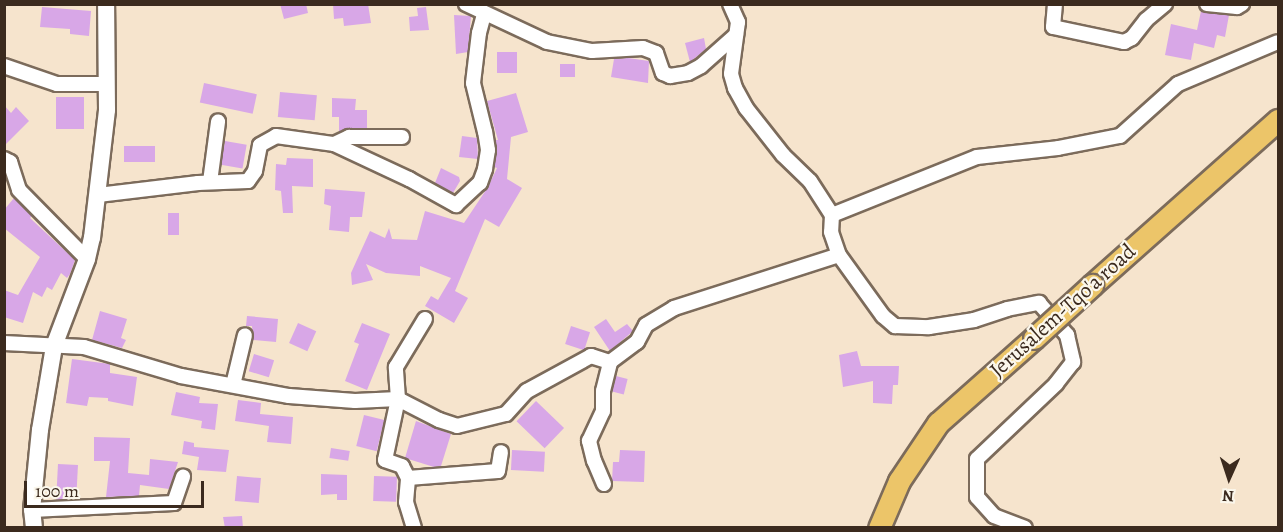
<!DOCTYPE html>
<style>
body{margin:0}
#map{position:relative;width:1283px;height:532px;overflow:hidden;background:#f6e4cd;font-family:Alegreya,serif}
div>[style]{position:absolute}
.building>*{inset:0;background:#d8a7e7;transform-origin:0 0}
.roads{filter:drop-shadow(2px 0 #7c6b5b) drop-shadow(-2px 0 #7c6b5b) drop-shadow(0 2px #7c6b5b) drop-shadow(0 -2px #7c6b5b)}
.minor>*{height:14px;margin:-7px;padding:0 7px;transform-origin:7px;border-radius:7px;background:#fff}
.tertiary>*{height:16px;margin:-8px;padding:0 8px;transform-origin:8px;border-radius:8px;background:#fff}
.primary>*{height:21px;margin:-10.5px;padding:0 10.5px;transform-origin:10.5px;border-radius:10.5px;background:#ecc569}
.bridges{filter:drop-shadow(2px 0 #7c6b5b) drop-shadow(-2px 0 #7c6b5b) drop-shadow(0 2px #7c6b5b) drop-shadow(0 -2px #7c6b5b)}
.primary-bridge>*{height:21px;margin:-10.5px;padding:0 10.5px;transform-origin:10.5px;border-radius:10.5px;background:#ecc569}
span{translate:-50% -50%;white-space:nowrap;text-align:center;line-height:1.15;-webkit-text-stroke:4.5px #fbf7ec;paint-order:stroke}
.street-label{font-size:22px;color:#3b2a1e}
.frame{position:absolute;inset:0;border:6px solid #3b2a1e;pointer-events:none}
.north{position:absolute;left:1199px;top:448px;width:60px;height:60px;-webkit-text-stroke:4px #fbf7ec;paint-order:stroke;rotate:183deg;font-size:16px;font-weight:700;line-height:24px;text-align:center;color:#3b2a1e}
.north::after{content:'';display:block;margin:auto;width:21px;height:27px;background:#3b2a1e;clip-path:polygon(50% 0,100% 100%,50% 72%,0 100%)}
.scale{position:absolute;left:24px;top:481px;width:180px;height:27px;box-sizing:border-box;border:3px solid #3b2a1e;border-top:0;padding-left:8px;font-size:18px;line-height:21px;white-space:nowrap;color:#3b2a1e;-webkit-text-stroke:4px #fbf7ec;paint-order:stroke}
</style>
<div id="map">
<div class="building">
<i style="clip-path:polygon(280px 4px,306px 4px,308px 13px,284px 19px)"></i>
<i style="clip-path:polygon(333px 4px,368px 4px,371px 23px,344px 26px,343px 18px,334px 19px)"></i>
<i style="clip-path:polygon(42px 7px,91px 11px,89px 36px,70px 34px,70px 29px,40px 27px)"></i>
<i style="clip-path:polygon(426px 7px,429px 30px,410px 31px,409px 17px,418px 16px,417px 8px)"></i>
<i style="clip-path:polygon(1201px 11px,1229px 15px,1225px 37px,1217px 35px,1214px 48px,1194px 43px,1191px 60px,1165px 55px,1171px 24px,1197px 30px)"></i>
<i style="clip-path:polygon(454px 15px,471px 16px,468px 52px,456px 54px)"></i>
<i style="clip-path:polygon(704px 38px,706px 49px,690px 62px,685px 43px)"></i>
<i style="left:497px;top:52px;width:20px;height:21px"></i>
<i style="clip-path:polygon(628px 58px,649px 61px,648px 83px,611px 77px,614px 59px)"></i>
<i style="left:560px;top:64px;width:15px;height:13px"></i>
<i style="left:204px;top:83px;width:54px;height:20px;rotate:12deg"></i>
<i style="left:280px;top:92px;width:37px;height:25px;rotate:5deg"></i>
<i style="clip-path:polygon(516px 93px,528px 132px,511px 137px,507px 179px,522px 188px,499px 227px,485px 219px,455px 291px,468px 298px,454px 323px,425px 306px,431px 296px,438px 300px,451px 278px,420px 266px,420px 276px,386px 273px,366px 264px,373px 280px,352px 285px,351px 273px,370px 231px,385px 238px,389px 228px,392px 239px,417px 240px,425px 211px,464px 223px,488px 187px,497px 168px,494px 167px,495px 140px,498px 140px,487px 101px)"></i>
<i style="left:84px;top:97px;width:32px;height:28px;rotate:90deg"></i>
<i style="clip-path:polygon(332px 98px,356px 99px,355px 110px,367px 110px,367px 128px,349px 128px,339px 132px,339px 117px,332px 117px)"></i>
<i style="clip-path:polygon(4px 105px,11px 113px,16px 107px,29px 121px,4px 146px)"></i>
<i style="clip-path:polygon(462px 136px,477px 138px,478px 159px,459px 157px)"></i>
<i style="left:225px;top:141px;width:22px;height:24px;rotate:10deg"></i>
<i style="left:124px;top:146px;width:31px;height:16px"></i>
<i style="clip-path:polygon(287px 158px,313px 159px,313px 187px,292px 186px,293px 213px,283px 213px,281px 191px,275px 190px,276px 164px,286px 165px)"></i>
<i style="clip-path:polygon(441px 168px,459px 177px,460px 181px,453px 193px,435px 183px)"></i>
<i style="clip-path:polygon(325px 189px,365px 192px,362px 217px,350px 217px,349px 232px,329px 230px,331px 206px,324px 204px)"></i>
<i style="clip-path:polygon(14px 198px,32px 216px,30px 218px,75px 260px,70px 274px,67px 278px,61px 273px,52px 290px,47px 287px,42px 297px,33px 292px,23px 323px,4px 317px,4px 290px,18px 295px,40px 257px,4px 228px,4px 210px)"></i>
<i style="left:168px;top:213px;width:11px;height:22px"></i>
<i style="clip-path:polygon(100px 311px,127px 319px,121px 338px,126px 340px,122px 348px,92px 340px)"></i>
<i style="clip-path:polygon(247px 316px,278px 319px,276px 342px,253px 340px,252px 326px,246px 326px)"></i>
<i style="clip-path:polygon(606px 319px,615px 332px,627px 324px,633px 331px,610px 351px,594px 327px)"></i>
<i style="left:298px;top:323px;width:20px;height:22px;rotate:24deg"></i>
<i style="clip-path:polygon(362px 323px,390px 334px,367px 390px,345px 381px,359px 344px,354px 342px)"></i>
<i style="left:571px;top:326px;width:20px;height:19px;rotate:18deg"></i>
<i style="clip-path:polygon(857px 351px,861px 366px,899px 366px,898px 385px,893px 385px,892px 404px,873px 403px,873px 381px,843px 387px,839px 355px)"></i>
<i style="left:254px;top:354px;width:21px;height:18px;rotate:17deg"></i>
<i style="clip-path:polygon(72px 359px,110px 364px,110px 373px,137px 377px,133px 406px,108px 401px,108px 398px,89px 397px,87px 406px,66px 403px)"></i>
<i style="left:616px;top:376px;width:12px;height:16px;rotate:14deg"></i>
<i style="clip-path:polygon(176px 392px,200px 397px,199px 403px,218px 404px,215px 430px,201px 428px,202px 421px,171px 415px)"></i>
<i style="clip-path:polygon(238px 400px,261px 403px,260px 414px,293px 417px,291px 444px,267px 442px,269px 426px,235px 421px)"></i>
<i style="left:536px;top:401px;width:39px;height:28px;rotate:44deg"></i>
<i style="left:364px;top:415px;width:21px;height:32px;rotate:14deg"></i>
<i style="clip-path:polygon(416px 421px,451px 434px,441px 466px,434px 467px,405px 458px)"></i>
<i style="clip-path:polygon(94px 437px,130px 438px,128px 473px,149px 475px,150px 459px,178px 462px,169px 489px,140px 485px,139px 496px,106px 497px,110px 461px,94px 461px)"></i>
<i style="clip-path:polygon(184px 441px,194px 443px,194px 447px,229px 450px,226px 472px,197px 470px,199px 457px,182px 454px)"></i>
<i style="left:331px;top:448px;width:19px;height:10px;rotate:9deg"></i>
<i style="left:512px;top:450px;width:33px;height:20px;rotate:3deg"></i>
<i style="clip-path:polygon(620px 450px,645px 451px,644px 482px,612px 481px,613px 462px,619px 462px)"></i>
<i style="left:58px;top:464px;width:20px;height:36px;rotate:3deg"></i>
<i style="clip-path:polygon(321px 474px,347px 475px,347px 500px,337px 500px,337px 494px,321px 495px)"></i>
<i style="left:237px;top:476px;width:24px;height:25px;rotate:5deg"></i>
<i style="left:374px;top:476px;width:23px;height:25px;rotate:2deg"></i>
<i style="clip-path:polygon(242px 516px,243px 528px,225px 528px,223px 517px)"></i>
</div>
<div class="roads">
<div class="minor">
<i style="left:466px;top:4px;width:89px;rotate:25.1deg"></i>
<i style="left:547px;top:42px;width:46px;rotate:11.3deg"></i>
<i style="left:592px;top:51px;width:51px;rotate:-3.4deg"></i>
<i style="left:643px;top:48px;width:14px;rotate:21deg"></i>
<i style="left:656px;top:53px;width:21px;rotate:71deg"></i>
<i style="left:663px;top:73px;width:8px;rotate:23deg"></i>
<i style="left:670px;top:76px;width:18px;rotate:-9deg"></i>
<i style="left:688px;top:73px;width:15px;rotate:-28deg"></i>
<i style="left:701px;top:66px;width:47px;rotate:-41.5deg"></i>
<i style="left:730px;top:4px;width:20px;rotate:66deg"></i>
<i style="left:738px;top:22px;width:52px;rotate:97.7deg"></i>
<i style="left:731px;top:74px;width:15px;rotate:74deg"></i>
<i style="left:735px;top:88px;width:23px;rotate:61deg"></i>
<i style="left:746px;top:108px;width:60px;rotate:51.8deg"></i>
<i style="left:783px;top:155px;width:37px;rotate:44deg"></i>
<i style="left:810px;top:181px;width:40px;rotate:57.1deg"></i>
<i style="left:832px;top:215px;width:17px;rotate:93deg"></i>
<i style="left:831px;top:232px;width:24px;rotate:71deg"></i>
<i style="left:839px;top:255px;width:75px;rotate:54.2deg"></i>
<i style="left:883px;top:316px;width:16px;rotate:40deg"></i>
<i style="left:895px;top:326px;width:34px;rotate:2deg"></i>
<i style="left:929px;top:327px;width:46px;rotate:-8.8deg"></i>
<i style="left:974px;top:320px;width:35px;rotate:-18deg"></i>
<i style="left:1007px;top:309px;width:33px;rotate:-11deg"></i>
<i style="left:1039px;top:303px;width:43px;rotate:48.8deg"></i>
<i style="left:1067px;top:335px;width:28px;rotate:77deg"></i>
<i style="left:1073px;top:362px;width:28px;rotate:128deg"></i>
<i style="left:1056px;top:384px;width:109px;rotate:136.5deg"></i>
<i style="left:977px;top:459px;width:38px;rotate:90deg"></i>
<i style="left:977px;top:497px;width:25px;rotate:48deg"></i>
<i style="left:994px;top:516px;width:33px;rotate:21deg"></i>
<i style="left:1055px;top:4px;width:23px;rotate:95deg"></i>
<i style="left:1053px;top:27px;width:73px;rotate:11.9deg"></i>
<i style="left:1124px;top:42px;width:9px;rotate:-27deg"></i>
<i style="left:1132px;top:38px;width:23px;rotate:-52deg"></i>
<i style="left:1146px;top:20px;width:25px;rotate:-40deg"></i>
<i style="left:1207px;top:4px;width:30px;rotate:6deg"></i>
<i style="left:1237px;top:7px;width:6px;rotate:-31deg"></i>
<i style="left:4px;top:66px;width:56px;rotate:18.8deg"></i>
<i style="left:57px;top:84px;width:49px"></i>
<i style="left:334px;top:144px;width:17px;rotate:-25deg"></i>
<i style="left:349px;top:137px;width:53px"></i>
<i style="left:4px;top:159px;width:7px;rotate:27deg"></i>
<i style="left:10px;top:162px;width:29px;rotate:72deg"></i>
<i style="left:19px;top:190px;width:97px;rotate:45.4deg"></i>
<i style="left:210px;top:182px;width:61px;rotate:-82.4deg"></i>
<i style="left:98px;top:195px;width:101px;rotate:-6.8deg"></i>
<i style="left:198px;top:183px;width:50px;rotate:-2.3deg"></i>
<i style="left:248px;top:181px;width:12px;rotate:-55deg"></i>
<i style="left:255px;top:171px;width:26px;rotate:-79deg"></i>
<i style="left:260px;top:145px;width:18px;rotate:-29deg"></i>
<i style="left:276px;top:136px;width:59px;rotate:7.9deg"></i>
<i style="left:334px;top:144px;width:83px;rotate:25deg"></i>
<i style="left:409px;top:179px;width:54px;rotate:29deg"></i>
<i style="left:456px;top:205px;width:33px;rotate:-43deg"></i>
<i style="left:480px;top:183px;width:15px;rotate:-70deg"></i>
<i style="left:485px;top:169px;width:19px;rotate:-81deg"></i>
<i style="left:488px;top:150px;width:18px;rotate:-99deg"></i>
<i style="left:485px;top:132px;width:50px;rotate:-103.8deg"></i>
<i style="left:473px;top:83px;width:50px;rotate:-83.2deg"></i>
<i style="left:479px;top:33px;width:20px;rotate:-75deg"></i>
<i style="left:832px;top:215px;width:156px;rotate:-21.8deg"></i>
<i style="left:977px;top:157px;width:81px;rotate:-6.3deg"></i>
<i style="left:1058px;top:148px;width:63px;rotate:-11deg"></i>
<i style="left:1120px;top:136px;width:78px;rotate:-41.9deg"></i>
<i style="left:1178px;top:84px;width:108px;rotate:-22.8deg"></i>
<i style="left:4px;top:343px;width:80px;rotate:2.9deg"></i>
<i style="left:84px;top:347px;width:101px;rotate:16.6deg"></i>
<i style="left:181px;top:376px;width:110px;rotate:10.5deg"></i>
<i style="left:289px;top:396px;width:66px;rotate:4.3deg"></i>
<i style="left:355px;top:401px;width:43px;rotate:-2.7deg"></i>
<i style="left:398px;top:399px;width:46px;rotate:27.1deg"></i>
<i style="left:439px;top:420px;width:19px;rotate:18deg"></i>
<i style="left:457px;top:426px;width:50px;rotate:-13.8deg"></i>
<i style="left:506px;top:414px;width:31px;rotate:-48deg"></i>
<i style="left:527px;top:391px;width:73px;rotate:-28.7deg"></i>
<i style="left:591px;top:356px;width:20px;rotate:18deg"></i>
<i style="left:610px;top:362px;width:34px;rotate:-37deg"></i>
<i style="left:637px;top:342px;width:19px;rotate:-62deg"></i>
<i style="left:646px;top:325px;width:33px;rotate:-31deg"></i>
<i style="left:674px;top:308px;width:173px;rotate:-17.8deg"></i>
<i style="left:233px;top:385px;width:51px;rotate:-76.5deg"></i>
<i style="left:408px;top:478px;width:90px;rotate:-4.4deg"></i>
<i style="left:498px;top:471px;width:19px;rotate:-81deg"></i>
<i style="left:604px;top:484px;width:25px;rotate:-113deg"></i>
<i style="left:594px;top:461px;width:21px;rotate:-104deg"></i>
<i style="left:589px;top:441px;width:33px;rotate:-65deg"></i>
<i style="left:603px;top:411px;width:20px;rotate:-90deg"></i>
<i style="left:603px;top:391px;width:30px;rotate:-76deg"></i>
<i style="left:32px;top:510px;width:142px;rotate:-2.8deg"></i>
<i style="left:174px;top:503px;width:28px;rotate:-71deg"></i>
<i style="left:414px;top:528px;width:27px;rotate:-107deg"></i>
<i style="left:406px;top:502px;width:24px;rotate:-85deg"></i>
<i style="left:408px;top:478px;width:13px;rotate:-117deg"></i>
<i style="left:402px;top:466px;width:18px;rotate:-161deg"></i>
<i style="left:385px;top:460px;width:62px;rotate:-78deg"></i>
<i style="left:398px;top:399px;width:32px;rotate:-94deg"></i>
<i style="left:396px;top:367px;width:56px;rotate:-58.9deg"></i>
</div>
<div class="tertiary">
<i style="left:34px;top:528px;width:18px;rotate:-96deg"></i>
<i style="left:32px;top:510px;width:80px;rotate:-84.3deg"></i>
<i style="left:40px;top:430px;width:85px;rotate:-80.5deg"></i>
<i style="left:54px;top:346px;width:93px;rotate:-69.2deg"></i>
<i style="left:87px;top:259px;width:22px;rotate:-77deg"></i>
<i style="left:92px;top:238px;width:129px;rotate:-83.3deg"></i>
<i style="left:107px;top:110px;width:106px;rotate:-90.5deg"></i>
</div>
<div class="primary">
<i style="left:1092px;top:285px;width:249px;rotate:-41.6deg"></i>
<i style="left:879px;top:528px;width:51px;rotate:-66.9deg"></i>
<i style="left:899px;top:481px;width:70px;rotate:-56.1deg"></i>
<i style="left:938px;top:423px;width:128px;rotate:-41.5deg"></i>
</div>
</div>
<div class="bridges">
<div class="primary-bridge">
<i style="left:1034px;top:338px;width:79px;rotate:-42.4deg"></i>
</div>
</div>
<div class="street-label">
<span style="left:1063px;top:311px;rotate:-42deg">Jerusalem-Tqo'a road</span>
</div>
<div class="frame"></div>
<div class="north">N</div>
<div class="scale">100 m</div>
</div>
